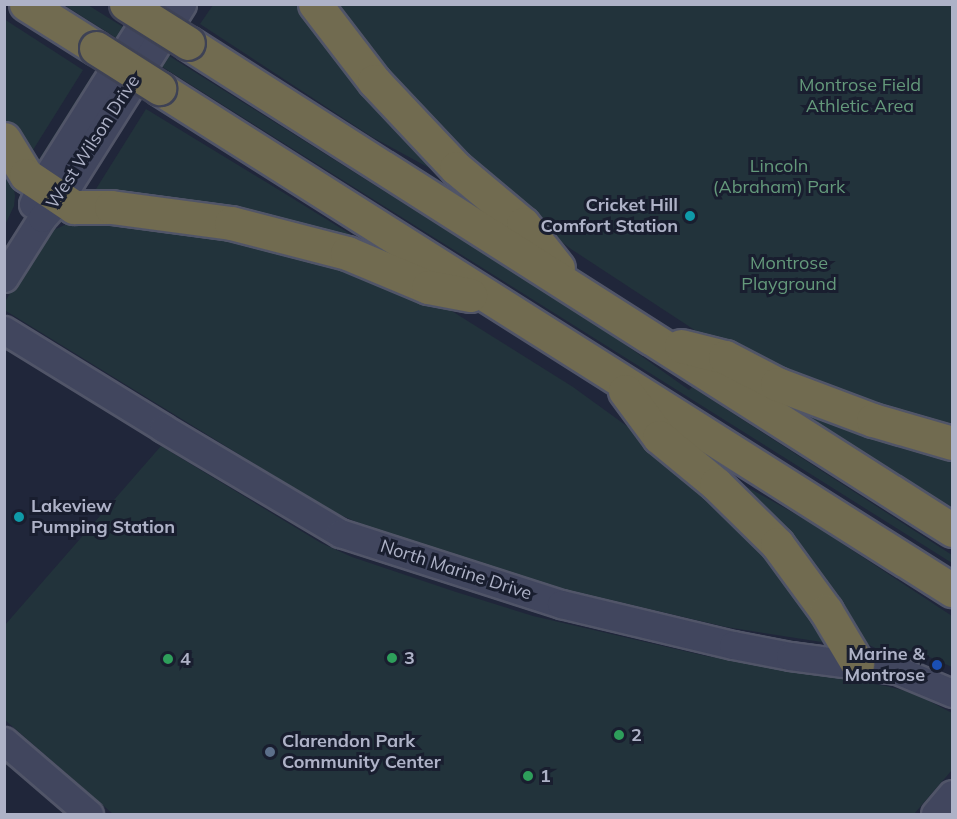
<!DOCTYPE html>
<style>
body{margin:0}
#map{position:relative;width:957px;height:819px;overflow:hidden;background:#20263a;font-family:Mulish,sans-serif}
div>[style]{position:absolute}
.green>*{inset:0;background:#22333b}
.roads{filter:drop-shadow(2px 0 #515568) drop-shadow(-2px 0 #515568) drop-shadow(0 2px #515568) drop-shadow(0 -2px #515568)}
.secondary>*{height:27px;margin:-13.5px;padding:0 13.5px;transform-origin:13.5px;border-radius:13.5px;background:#41465e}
.highway>*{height:33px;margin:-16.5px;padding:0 16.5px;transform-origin:16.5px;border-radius:16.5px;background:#716b50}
.bridges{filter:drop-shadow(2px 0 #3e4255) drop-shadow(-2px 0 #3e4255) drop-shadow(0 2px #3e4255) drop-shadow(0 -2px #3e4255)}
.highway-bridge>*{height:33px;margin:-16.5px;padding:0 16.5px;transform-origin:16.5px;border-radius:16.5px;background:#716b50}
.dots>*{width:16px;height:16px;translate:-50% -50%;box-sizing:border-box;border:3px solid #191e2f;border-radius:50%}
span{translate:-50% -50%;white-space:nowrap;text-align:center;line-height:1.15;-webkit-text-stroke:6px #191e2f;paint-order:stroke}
.park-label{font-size:18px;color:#64997b}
.street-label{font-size:18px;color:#aeb2c7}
.poi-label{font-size:18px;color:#aeb2c7;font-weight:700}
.right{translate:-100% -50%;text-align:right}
.left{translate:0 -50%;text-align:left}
.frame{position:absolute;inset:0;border:6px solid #aeb2c7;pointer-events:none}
</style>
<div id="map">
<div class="green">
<i style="clip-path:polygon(64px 5px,88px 5px,602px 328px,689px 390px,692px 387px,952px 555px,952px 563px)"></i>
<i style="clip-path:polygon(213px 5px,304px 5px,448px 178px,372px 137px,200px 24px)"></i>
<i style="clip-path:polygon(327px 5px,952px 5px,952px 433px,719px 346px,571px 249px,501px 196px)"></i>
<i style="clip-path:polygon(4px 19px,83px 70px,28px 158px,5px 128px)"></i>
<i style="clip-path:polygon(92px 75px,97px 79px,41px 164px,36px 164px)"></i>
<i style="clip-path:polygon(146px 109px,284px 193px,384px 255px,91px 197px)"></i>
<i style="clip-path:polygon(5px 161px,13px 181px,15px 196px,14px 206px,5px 225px)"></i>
<i style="clip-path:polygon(78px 219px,261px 240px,431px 298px,573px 387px,668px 456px,753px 532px,828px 643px,726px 627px,550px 586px,371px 528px,333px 512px,6px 311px,6px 300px,49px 232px)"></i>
<i style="clip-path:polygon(775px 396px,952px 452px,952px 507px,945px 503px)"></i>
<i style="clip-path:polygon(161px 446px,321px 543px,352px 557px,456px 592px,533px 616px,706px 656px,886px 686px,914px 693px,952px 713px,952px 770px,914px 814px,113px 814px,5px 720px,5px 625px)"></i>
<i style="clip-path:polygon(722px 473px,808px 521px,952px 616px,952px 667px,927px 656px,924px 662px,879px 650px,854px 637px)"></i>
</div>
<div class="roads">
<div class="secondary">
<i style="left:33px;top:204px;width:20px;rotate:-66deg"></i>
<i style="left:41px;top:186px;width:215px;rotate:-57.9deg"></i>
<i style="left:4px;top:278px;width:71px;rotate:-57.7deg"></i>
<i style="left:42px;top:218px;width:27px;rotate:-48deg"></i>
<i style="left:60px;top:198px;width:229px;rotate:-57.8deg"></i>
<i style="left:4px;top:330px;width:187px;rotate:31.6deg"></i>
<i style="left:163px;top:428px;width:206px;rotate:30.7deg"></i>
<i style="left:340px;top:533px;width:232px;rotate:17.8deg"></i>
<i style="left:561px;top:604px;width:177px;rotate:13.4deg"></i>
<i style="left:733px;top:645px;width:58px;rotate:10.9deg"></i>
<i style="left:790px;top:656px;width:108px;rotate:7.5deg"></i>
<i style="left:897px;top:670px;width:60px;rotate:22.7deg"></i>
<i style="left:4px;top:741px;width:112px;rotate:40.7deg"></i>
<i style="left:935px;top:814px;width:26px;rotate:-50deg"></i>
</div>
<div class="highway">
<i style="left:26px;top:4px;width:83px;rotate:32.2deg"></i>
<i style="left:315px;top:4px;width:97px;rotate:52.5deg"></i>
<i style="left:374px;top:81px;width:120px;rotate:46.7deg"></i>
<i style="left:456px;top:168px;width:87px;rotate:39.9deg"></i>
<i style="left:523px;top:224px;width:56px;rotate:51.5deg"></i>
<i style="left:188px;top:43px;width:906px;rotate:32.51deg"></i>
<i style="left:159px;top:88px;width:939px;rotate:32.34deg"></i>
<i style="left:4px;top:139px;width:42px;rotate:58.6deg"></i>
<i style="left:26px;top:175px;width:58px;rotate:33.7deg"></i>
<i style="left:74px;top:207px;width:37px"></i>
<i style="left:111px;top:207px;width:121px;rotate:7.6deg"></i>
<i style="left:231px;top:223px;width:120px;rotate:14.5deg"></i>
<i style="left:347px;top:253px;width:88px;rotate:22.8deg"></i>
<i style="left:428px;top:287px;width:43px;rotate:10.8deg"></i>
<i style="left:681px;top:346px;width:45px;rotate:14deg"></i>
<i style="left:725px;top:357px;width:59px;rotate:27.4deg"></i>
<i style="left:777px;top:384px;width:103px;rotate:20.6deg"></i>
<i style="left:873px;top:420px;width:82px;rotate:16.2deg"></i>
<i style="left:625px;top:391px;width:57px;rotate:53.5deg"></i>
<i style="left:659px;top:437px;width:74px;rotate:39.5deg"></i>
<i style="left:716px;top:484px;width:86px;rotate:44.5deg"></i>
<i style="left:777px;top:544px;width:83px;rotate:53.8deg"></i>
<i style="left:826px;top:611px;width:61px;rotate:59.2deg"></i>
</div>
</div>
<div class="bridges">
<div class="highway-bridge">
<i style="left:126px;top:4px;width:73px;rotate:32.2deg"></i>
<i style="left:96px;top:48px;width:75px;rotate:32.4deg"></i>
</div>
</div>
<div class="dots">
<i style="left:690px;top:216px;background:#0f9aa8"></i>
<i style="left:19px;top:517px;background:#0f9aa8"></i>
<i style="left:392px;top:658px;background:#2e9e5b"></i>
<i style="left:168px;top:659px;background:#2e9e5b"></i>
<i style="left:937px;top:665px;background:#1a4fb4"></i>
<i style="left:619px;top:735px;background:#2e9e5b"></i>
<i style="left:270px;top:752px;background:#5c6f8a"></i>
<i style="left:528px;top:776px;background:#2e9e5b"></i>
</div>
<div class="park-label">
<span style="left:860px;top:96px">Montrose Field<br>Athletic Area</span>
<span style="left:779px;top:177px">Lincoln<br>(Abraham) Park</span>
<span style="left:789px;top:274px">Montrose<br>Playground</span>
</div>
<div class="street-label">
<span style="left:93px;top:142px;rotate:-57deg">West Wilson Drive</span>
<span style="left:456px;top:570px;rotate:18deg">North Marine Drive</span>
</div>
<div class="poi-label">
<span class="right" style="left:678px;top:216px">Cricket Hill<br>Comfort Station</span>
<span class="left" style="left:31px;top:517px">Lakeview<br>Pumping Station</span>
<span class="right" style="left:925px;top:665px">Marine &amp;<br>Montrose</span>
<span class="left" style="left:404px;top:658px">3</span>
<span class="left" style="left:180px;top:659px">4</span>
<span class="left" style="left:631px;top:735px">2</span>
<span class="left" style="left:282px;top:752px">Clarendon Park<br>Community Center</span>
<span class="left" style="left:540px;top:776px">1</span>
</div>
<div class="frame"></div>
</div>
